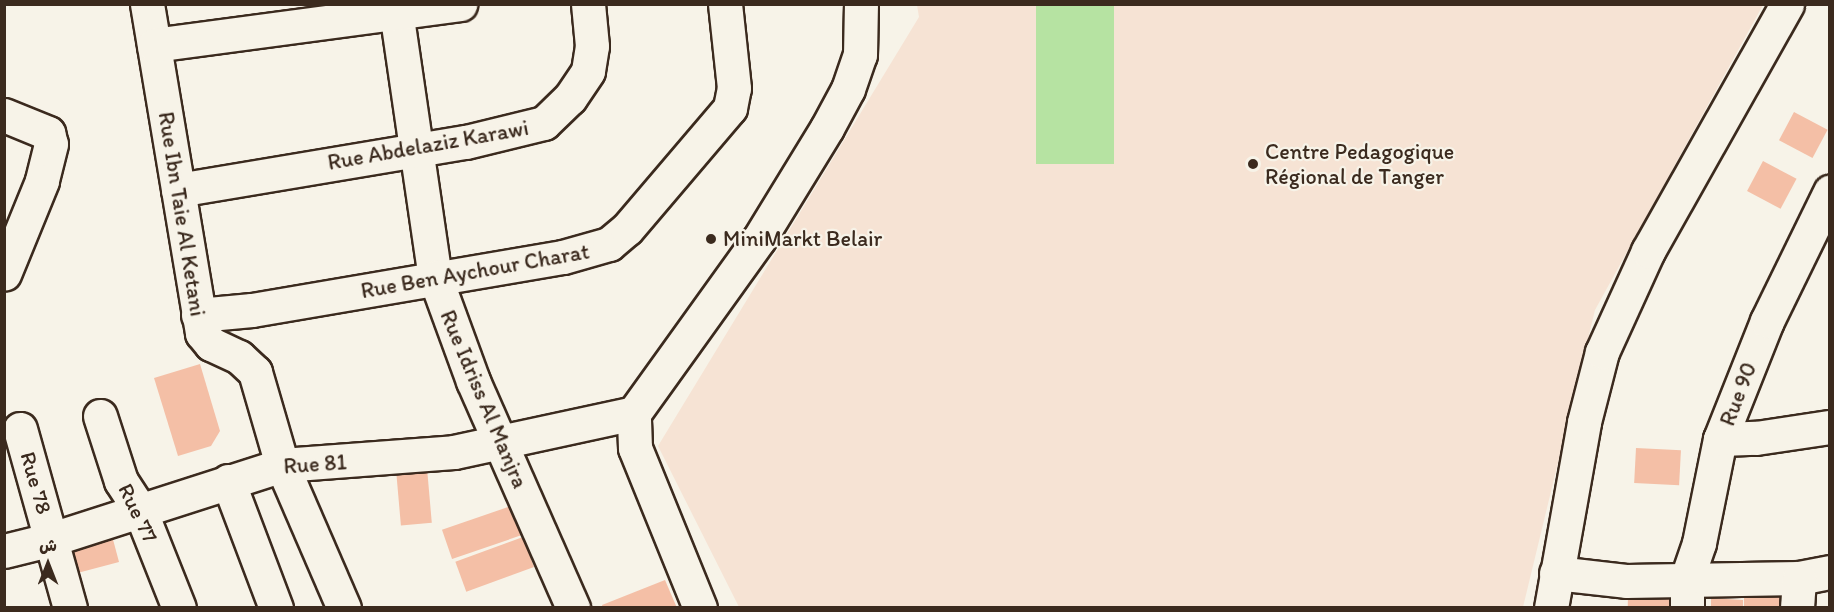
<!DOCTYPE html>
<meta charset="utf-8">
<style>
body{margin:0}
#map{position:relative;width:1834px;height:612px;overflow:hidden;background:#f7f3e8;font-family:Itim,"Playpen Sans Arabic",sans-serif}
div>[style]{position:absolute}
.built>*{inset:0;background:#f6e3d4}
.green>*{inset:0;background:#b6e3a2;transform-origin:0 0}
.building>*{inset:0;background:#f4bfa6;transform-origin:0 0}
.roads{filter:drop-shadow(2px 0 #3b2a1e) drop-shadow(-2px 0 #3b2a1e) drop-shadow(0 2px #3b2a1e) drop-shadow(0 -2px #3b2a1e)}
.street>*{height:33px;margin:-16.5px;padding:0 16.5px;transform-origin:16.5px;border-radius:16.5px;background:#f7f3e8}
.secondary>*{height:33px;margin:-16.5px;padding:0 16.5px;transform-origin:16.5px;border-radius:16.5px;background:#f7f3e8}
.dots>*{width:16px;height:16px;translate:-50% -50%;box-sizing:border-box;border:3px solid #f7f3e8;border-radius:50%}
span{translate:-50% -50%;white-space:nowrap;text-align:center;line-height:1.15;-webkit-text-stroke:4.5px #f7f3e8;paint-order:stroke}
.street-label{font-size:22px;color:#3b2a1e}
.poi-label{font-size:22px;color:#3b2a1e}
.left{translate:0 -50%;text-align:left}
.frame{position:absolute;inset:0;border:6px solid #3b2a1e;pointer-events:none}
.north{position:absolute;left:18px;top:534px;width:60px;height:60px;-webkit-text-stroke:4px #f7f3e8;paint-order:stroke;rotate:0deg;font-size:16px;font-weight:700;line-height:24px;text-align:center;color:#3b2a1e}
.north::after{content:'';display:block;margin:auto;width:21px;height:27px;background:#3b2a1e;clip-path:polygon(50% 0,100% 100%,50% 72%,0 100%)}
</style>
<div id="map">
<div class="built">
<i style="clip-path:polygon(917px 5px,1763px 5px,1595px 310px,1523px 607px,739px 607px,658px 446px,919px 17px)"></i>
</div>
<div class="green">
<i style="left:1036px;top:5px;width:78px;height:159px"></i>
</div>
<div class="building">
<i style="left:1794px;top:112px;width:38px;height:32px;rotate:28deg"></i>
<i style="left:1763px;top:161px;width:38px;height:34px;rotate:28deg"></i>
<i style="clip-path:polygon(200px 364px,220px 431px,211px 446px,178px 456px,154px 378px)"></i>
<i style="left:1636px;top:448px;width:45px;height:35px;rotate:3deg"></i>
<i style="left:427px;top:468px;width:55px;height:31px;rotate:85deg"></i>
<i style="left:511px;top:506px;width:31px;height:73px;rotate:71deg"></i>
<i style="left:111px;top:532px;width:31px;height:46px;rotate:75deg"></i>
<i style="left:523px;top:537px;width:32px;height:72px;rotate:70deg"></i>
<i style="clip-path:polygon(665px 580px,677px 608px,603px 608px,602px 605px)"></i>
<i style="left:1628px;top:593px;width:42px;height:15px;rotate:1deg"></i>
<i style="left:1744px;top:593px;width:39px;height:15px"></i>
<i style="clip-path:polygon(1711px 598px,1743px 600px,1743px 608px,1711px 608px)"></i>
</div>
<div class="roads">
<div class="street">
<i style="left:147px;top:4px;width:334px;rotate:80.5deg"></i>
<i style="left:202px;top:333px;width:14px;rotate:51deg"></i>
<i style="left:211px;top:344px;width:31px;rotate:25deg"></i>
<i style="left:239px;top:357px;width:22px;rotate:43deg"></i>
<i style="left:255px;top:372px;width:97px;rotate:73.8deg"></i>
<i style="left:282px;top:465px;width:156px;rotate:66.6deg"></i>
<i style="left:395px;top:4px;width:276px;rotate:81.7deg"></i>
<i style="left:435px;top:277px;width:111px;rotate:69.9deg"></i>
<i style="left:473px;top:381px;width:248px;rotate:66.2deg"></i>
<i style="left:154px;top:45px;width:309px;rotate:-7.6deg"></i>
<i style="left:4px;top:115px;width:48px;rotate:22.2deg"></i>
<i style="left:48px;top:133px;width:11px;rotate:75deg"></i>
<i style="left:51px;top:144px;width:38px;rotate:104deg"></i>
<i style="left:42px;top:181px;width:100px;rotate:112.2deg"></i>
<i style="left:178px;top:190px;width:292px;rotate:-9.5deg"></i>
<i style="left:466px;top:142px;width:80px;rotate:-13.7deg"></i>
<i style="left:544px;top:123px;width:36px;rotate:-44deg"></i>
<i style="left:570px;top:98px;width:32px;rotate:-56deg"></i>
<i style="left:588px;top:71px;width:25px;rotate:-81deg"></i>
<i style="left:592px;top:46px;width:42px;rotate:-95.4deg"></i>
<i style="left:198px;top:315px;width:54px;rotate:-5.3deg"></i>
<i style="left:252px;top:310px;width:315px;rotate:-9.7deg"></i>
<i style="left:563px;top:257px;width:48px;rotate:-15.8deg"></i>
<i style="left:609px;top:244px;width:23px;rotate:-40deg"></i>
<i style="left:627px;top:229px;width:159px;rotate:-49.6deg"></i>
<i style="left:730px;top:108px;width:20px;rotate:-79deg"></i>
<i style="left:734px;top:88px;width:84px;rotate:-96.1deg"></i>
<i style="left:100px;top:416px;width:68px;rotate:72.1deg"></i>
<i style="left:121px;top:481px;width:35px;rotate:57deg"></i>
<i style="left:140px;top:510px;width:105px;rotate:68.3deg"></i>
<i style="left:20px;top:429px;width:186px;rotate:74.4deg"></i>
<i style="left:1720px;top:439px;width:36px;rotate:-2deg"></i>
<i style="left:1756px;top:438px;width:75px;rotate:-8.5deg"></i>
<i style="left:228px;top:481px;width:136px;rotate:69.3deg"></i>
<i style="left:4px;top:551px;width:49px;rotate:-14deg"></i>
<i style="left:52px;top:539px;width:242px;rotate:-17.8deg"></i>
<i style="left:282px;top:465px;width:172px;rotate:-4.3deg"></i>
<i style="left:454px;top:452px;width:184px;rotate:-12.2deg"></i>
<i style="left:1556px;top:573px;width:70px;rotate:6.5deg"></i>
<i style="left:1626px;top:581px;width:173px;rotate:-1deg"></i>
<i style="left:1799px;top:578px;width:32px;rotate:-11deg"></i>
<i style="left:1687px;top:608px;width:30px;rotate:-90deg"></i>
<i style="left:1687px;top:578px;width:37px;rotate:-71deg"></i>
<i style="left:1699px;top:543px;width:106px;rotate:-78.6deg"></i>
<i style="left:1720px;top:439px;width:127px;rotate:-68.3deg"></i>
<i style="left:1767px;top:321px;width:144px;rotate:-64deg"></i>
<i style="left:1797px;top:608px;width:30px;rotate:-86deg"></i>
</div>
<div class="secondary">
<i style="left:700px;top:608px;width:173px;rotate:-112.1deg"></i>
<i style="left:635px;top:448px;width:35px;rotate:-92deg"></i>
<i style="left:634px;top:413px;width:214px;rotate:-54.3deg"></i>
<i style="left:759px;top:239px;width:130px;rotate:-58.5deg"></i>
<i style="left:827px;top:128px;width:44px;rotate:-61.7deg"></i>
<i style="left:848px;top:89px;width:36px;rotate:-71deg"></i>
<i style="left:860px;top:55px;width:51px;rotate:-88.9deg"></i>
<i style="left:1551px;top:608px;width:189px;rotate:-79.9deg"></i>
<i style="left:1584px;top:422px;width:72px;rotate:-75.6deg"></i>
<i style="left:1602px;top:352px;width:111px;rotate:-65.5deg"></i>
<i style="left:1648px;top:251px;width:283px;rotate:-60.6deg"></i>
</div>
</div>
<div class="dots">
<i style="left:1253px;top:164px;background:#3b2a1e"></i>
<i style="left:711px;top:239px;background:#3b2a1e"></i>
</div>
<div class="street-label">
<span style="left:428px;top:145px;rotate:-10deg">Rue Abdelaziz Karawi</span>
<span style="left:182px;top:214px;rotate:81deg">Rue Ibn Taie Al Ketani</span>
<span style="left:475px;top:271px;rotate:-10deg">Rue Ben Aychour Charat</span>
<span style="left:1738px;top:394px;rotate:-69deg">Rue 90</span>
<span style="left:484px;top:399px;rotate:67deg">Rue Idriss Al Manjra</span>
<span style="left:315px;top:464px;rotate:-4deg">Rue 81</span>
<span style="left:36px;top:483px;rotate:74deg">Rue 78</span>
<span style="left:138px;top:513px;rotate:64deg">Rue 77</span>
</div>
<div class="poi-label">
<span class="left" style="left:1265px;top:164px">Centre Pedagogique<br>Régional de Tanger</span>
<span class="left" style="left:723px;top:239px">MiniMarkt Belair</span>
</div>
<div class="frame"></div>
<div class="north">ش</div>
</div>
